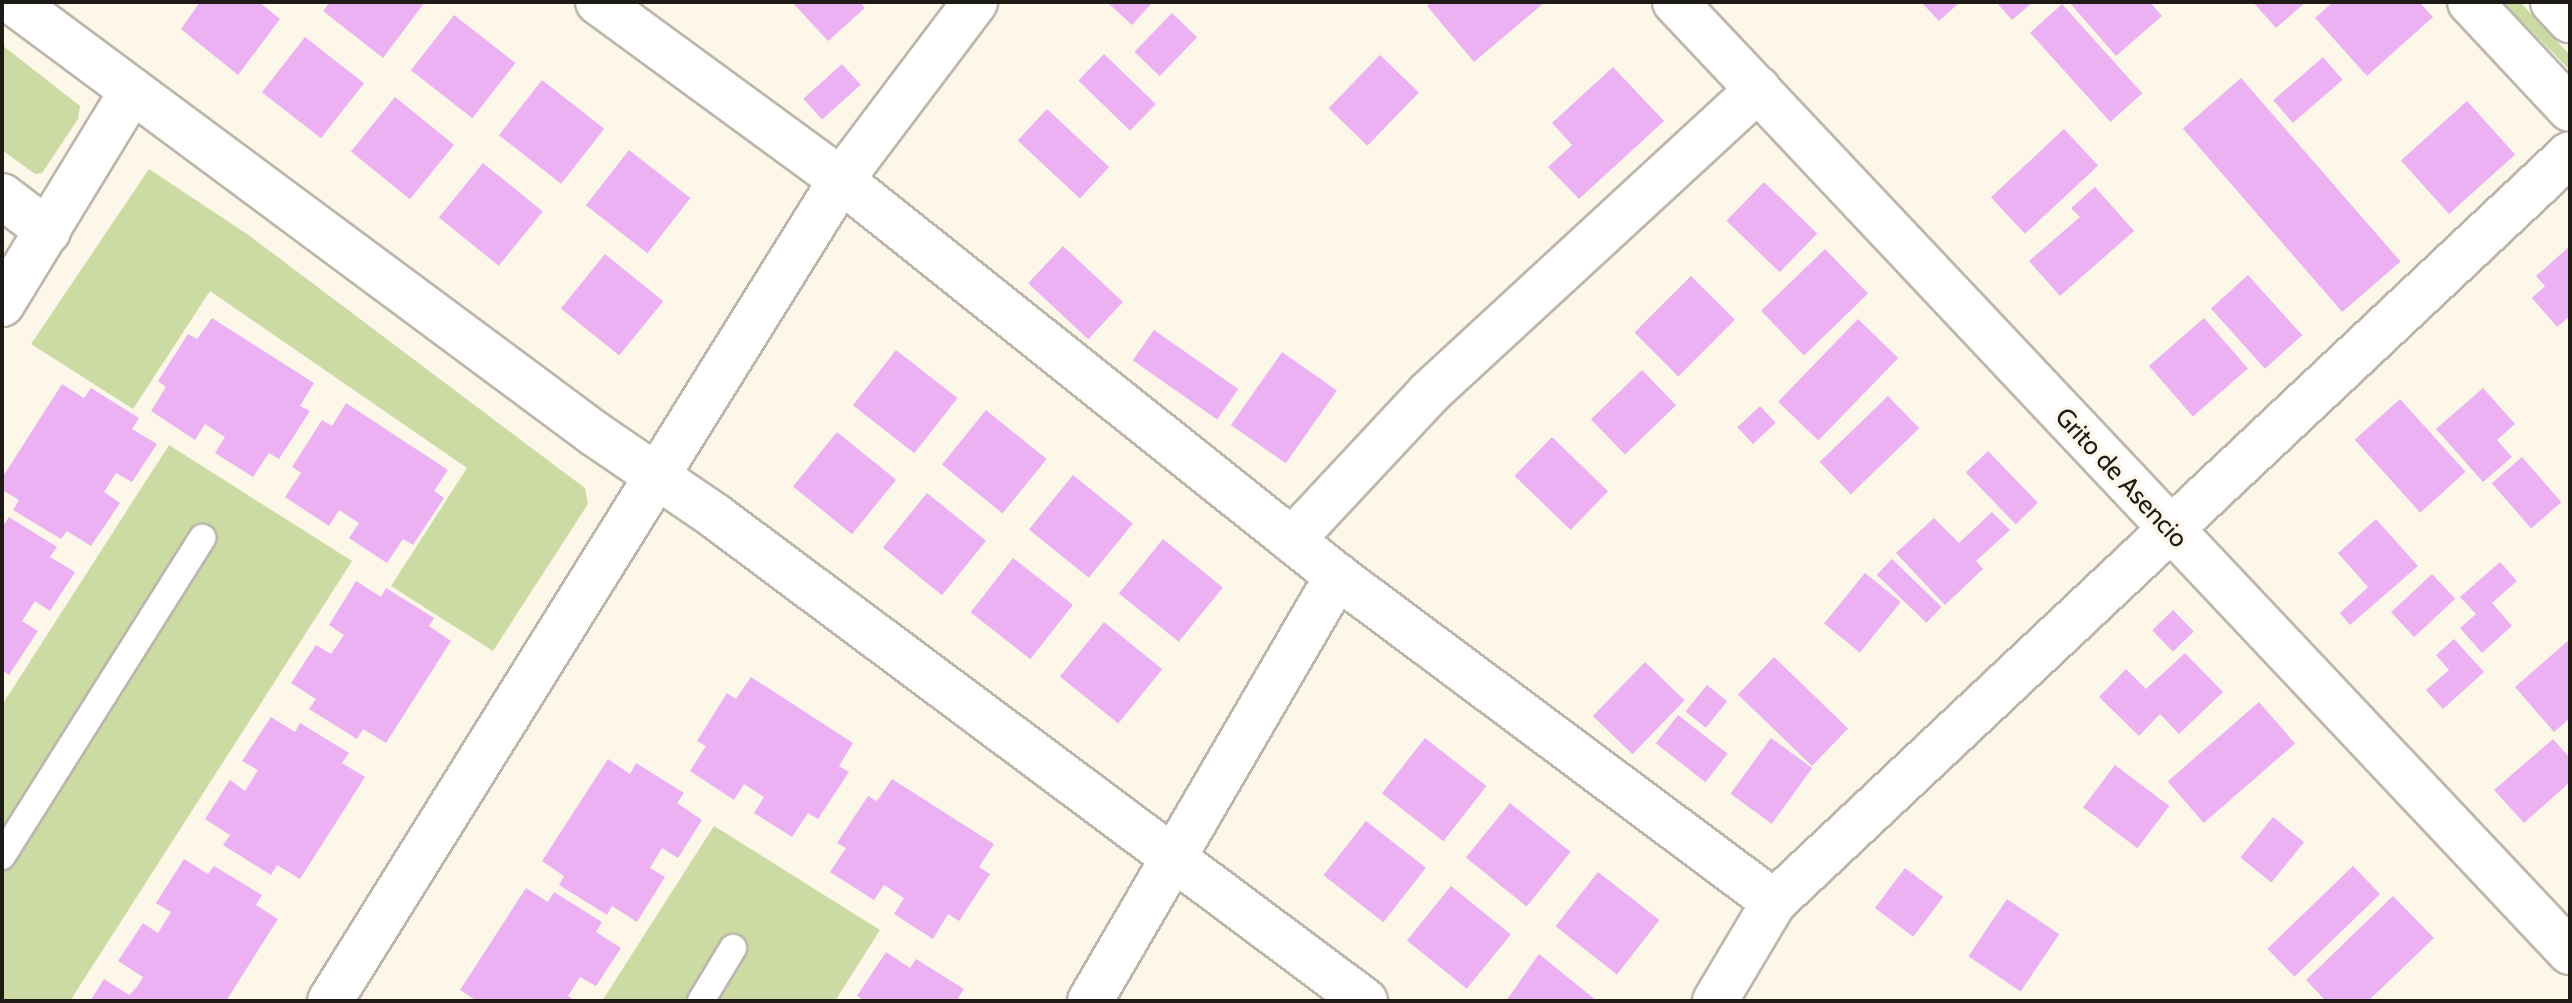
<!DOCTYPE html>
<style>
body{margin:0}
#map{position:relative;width:2572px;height:1003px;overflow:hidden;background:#fdf7e9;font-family:Cabin,sans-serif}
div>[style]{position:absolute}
.green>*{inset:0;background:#ccdaa4}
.building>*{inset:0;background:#ecb1f2;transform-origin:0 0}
.roads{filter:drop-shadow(2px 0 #bdb7ab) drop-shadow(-2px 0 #bdb7ab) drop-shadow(0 2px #bdb7ab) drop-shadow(0 -2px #bdb7ab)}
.lane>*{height:26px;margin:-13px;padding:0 13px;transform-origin:13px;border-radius:13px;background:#fff}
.street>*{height:44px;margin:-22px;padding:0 22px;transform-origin:22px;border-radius:22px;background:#fff}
span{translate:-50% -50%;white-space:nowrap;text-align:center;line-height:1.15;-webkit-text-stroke:7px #fdf7e9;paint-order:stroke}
.street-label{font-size:26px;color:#1e1b17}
.frame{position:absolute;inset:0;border:4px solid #1e1b17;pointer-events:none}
</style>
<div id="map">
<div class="green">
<i style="clip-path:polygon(2502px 2px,2520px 2px,2570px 55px,2570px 70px)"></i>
<i style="clip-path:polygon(2px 45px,80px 106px,78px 119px,42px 173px,35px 174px,2px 150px)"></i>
<i style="clip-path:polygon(149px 169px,247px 234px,585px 488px,588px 504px,493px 651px,391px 586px,467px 468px,210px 291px,133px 409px,31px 344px)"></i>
<i style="clip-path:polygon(169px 445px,352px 561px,70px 1001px,2px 1001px,2px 705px)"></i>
<i style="clip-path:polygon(714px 826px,880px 930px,835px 1001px,602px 1001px)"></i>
</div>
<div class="building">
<i style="clip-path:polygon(200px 2px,259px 2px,280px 19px,238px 75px,181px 29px)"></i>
<i style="clip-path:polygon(330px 2px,425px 2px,383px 58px,323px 11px)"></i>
<i style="clip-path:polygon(792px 2px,860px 2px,865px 8px,828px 41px)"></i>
<i style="clip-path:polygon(1107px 2px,1153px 2px,1132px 25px)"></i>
<i style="clip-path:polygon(1432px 2px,1545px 2px,1474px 62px,1427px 6px)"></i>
<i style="clip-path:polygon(1921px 2px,1960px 2px,1939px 21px)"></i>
<i style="clip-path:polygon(1996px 2px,2033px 2px,2012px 20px)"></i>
<i style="clip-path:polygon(2069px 2px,2150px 2px,2162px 16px,2116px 56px)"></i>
<i style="clip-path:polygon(2253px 2px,2306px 2px,2276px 28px)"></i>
<i style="clip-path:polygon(2333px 2px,2419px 2px,2433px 17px,2367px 76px,2315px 18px)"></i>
<i style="left:2062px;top:4px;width:120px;height:43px;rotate:48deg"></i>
<i style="left:1172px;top:13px;width:35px;height:54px;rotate:44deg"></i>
<i style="left:454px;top:15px;width:78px;height:70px;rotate:38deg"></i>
<i style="left:305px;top:37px;width:75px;height:70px;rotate:38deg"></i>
<i style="left:1104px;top:54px;width:72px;height:37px;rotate:44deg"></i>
<i style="left:1380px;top:55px;width:54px;height:74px;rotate:44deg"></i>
<i style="left:2323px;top:57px;width:30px;height:66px;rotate:49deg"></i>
<i style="left:842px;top:64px;width:28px;height:52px;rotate:48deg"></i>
<i style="clip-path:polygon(1613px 67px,1664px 121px,1579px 199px,1548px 167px,1572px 145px,1552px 123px)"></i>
<i style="left:2241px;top:78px;width:243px;height:77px;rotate:49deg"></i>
<i style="left:542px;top:80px;width:79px;height:70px;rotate:38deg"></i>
<i style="left:395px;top:97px;width:76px;height:70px;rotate:39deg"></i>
<i style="left:2467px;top:101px;width:72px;height:89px;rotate:48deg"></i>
<i style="left:1047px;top:109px;width:85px;height:43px;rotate:43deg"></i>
<i style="left:2064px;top:129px;width:50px;height:100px;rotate:47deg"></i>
<i style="left:629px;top:150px;width:78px;height:70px;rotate:38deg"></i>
<i style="left:483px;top:163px;width:77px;height:70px;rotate:39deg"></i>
<i style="left:1764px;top:182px;width:74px;height:54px;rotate:44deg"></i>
<i style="clip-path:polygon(2095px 187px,2134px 231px,2060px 296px,2029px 261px,2080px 217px,2071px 208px)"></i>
<i style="left:1063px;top:246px;width:82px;height:51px;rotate:43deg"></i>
<i style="clip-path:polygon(2570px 246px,2570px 316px,2557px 327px,2532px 298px,2545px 286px,2536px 276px)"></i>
<i style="left:1825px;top:249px;width:62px;height:89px;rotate:46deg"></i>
<i style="left:605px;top:254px;width:75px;height:70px;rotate:39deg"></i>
<i style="left:2248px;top:275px;width:81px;height:50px;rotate:48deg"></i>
<i style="left:1691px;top:276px;width:62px;height:80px;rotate:45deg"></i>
<i style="clip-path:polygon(212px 318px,314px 383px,300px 406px,310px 411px,279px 459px,269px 453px,253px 477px,215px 453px,225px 437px,205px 424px,195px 440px,151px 411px,166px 387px,158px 381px,188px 334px,197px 339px)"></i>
<i style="left:2204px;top:318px;width:67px;height:73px;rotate:49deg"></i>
<i style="left:1858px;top:319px;width:56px;height:115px;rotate:44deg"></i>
<i style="left:1154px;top:330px;width:103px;height:37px;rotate:35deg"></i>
<i style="left:896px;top:350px;width:78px;height:70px;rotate:38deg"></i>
<i style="left:1282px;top:352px;width:67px;height:89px;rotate:35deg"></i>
<i style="left:1642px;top:370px;width:49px;height:71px;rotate:46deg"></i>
<i style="clip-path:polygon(62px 384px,84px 398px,91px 388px,139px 418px,132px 429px,157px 444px,132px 482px,116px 473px,104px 492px,120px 503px,91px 546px,67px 531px,61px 539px,13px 510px,19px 500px,2px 490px,2px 478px)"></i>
<i style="clip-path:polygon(2483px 388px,2515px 424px,2497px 440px,2512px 457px,2483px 482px,2436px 429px)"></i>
<i style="left:1888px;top:396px;width:45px;height:95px;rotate:46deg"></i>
<i style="left:2400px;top:399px;width:98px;height:61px;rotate:48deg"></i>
<i style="clip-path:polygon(346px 403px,448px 470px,434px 491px,444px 498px,413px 545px,403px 539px,387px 563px,349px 538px,359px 523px,339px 510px,329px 526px,285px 497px,301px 473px,292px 467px,322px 420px,332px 426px)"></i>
<i style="left:1760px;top:406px;width:23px;height:31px;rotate:47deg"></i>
<i style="left:986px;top:410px;width:78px;height:70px;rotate:39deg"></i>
<i style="left:837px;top:432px;width:76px;height:70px;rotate:39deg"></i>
<i style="left:1552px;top:437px;width:78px;height:54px;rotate:44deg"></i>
<i style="left:1988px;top:451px;width:72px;height:31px;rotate:46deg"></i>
<i style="left:2522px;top:457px;width:60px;height:40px;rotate:49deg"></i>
<i style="left:1073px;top:475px;width:77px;height:70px;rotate:39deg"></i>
<i style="left:927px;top:493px;width:76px;height:70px;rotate:39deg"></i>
<i style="clip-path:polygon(1992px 512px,2010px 530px,1976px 561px,1983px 569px,1945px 605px,1896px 553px,1934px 518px,1959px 543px)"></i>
<i style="clip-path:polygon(9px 517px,57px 547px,50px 557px,75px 572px,50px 611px,35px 601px,22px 621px,38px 631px,9px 675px,2px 670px,2px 527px)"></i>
<i style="clip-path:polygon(2376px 519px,2418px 566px,2350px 625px,2340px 613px,2368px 587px,2338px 553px)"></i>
<i style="left:1163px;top:539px;width:77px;height:70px;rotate:39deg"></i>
<i style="left:1013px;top:558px;width:76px;height:69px;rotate:38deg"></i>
<i style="left:1892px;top:559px;width:69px;height:22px;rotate:44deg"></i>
<i style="clip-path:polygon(2500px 562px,2517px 581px,2492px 603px,2512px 626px,2482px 653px,2460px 628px,2476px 614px,2460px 597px)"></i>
<i style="left:1865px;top:573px;width:46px;height:65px;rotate:39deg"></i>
<i style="left:2432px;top:574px;width:34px;height:56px;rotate:47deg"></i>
<i style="clip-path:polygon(356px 581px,381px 597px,386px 588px,434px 618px,429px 626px,451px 641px,386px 743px,363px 729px,357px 739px,309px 709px,316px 699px,291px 683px,316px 645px,331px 654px,344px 635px,329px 625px)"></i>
<i style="left:2173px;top:610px;width:30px;height:29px;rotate:46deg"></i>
<i style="left:1104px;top:622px;width:75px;height:70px;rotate:39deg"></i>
<i style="clip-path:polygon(2454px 639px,2484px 672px,2443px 709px,2426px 690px,2449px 670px,2436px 655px)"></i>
<i style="clip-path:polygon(2570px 639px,2570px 718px,2554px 732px,2515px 687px)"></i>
<i style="clip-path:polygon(2185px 653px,2223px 692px,2179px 734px,2160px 714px,2139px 736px,2099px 697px,2126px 669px,2146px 689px)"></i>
<i style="left:1774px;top:657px;width:103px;height:52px;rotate:44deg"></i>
<i style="left:1645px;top:662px;width:55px;height:75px;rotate:44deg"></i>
<i style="clip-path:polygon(751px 677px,853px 743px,839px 766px,849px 772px,818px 819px,808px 813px,792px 837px,754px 813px,764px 797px,744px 784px,734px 800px,690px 771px,706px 746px,697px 741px,727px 693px,736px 699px)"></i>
<i style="left:1707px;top:685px;width:26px;height:34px;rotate:39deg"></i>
<i style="left:2259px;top:702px;width:55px;height:121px;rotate:49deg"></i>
<i style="left:1678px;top:715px;width:63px;height:36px;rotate:38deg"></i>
<i style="clip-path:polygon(271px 717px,295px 732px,300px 723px,349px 753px,342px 763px,365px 777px,300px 879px,277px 865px,271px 875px,223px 845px,230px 835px,205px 819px,230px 780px,245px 791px,258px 770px,242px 761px)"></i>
<i style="left:1425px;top:738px;width:78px;height:70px;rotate:38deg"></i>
<i style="left:1771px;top:738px;width:51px;height:69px;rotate:36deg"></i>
<i style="clip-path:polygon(2553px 739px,2570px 758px,2570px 782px,2524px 823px,2494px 790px)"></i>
<i style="clip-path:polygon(608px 759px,630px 774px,636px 763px,684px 793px,677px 803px,702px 820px,678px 858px,662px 848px,650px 868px,665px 877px,637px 922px,612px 906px,607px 915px,559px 885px,564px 876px,542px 861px)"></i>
<i style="left:2115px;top:765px;width:68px;height:53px;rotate:37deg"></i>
<i style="clip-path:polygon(892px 779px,994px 844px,979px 867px,990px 874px,959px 921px,948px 914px,933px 939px,894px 914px,904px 898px,884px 885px,874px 900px,830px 872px,846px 848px,837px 843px,868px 796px,877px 801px)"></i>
<i style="left:1510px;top:803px;width:78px;height:70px;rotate:39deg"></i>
<i style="left:2273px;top:817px;width:40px;height:52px;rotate:39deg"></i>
<i style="left:1366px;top:821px;width:76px;height:69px;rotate:38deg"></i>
<i style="clip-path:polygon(184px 859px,208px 874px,214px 866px,262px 895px,256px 905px,278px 919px,226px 1001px,90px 1001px,104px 979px,129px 995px,137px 987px,143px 977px,118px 961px,143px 923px,158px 933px,171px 912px,156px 903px)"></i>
<i style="left:2353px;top:866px;width:39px;height:119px;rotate:46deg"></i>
<i style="left:1905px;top:868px;width:48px;height:50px;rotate:37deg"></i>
<i style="left:1598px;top:872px;width:78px;height:69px;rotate:38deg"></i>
<i style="left:1451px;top:886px;width:77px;height:70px;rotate:39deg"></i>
<i style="clip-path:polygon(526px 888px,548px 902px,554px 892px,602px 922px,596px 932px,621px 948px,596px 986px,580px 977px,568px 996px,575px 1001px,477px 1001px,460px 990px)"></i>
<i style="clip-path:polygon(2393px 896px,2434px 938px,2368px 1001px,2326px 1001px,2306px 980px)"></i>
<i style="left:2007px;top:899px;width:63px;height:69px;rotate:34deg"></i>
<i style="clip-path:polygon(886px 952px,910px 968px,916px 959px,964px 989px,958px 998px,963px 1001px,865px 1001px,857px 996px)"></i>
<i style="clip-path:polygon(1539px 954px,1597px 1001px,1506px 1001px)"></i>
</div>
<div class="roads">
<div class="lane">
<i style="left:2px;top:856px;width:376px;rotate:-57.8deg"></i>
<i style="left:701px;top:1001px;width:62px;rotate:-58.9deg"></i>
</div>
<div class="street">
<i style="left:13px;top:2px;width:725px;rotate:36.59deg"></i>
<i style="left:595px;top:434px;width:145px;rotate:34.3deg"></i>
<i style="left:715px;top:516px;width:811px;rotate:36.73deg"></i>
<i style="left:598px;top:2px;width:301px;rotate:36.2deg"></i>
<i style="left:841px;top:180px;width:635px;rotate:38.6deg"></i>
<i style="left:1337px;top:576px;width:545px;rotate:36.72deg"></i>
<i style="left:1675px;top:2px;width:1305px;rotate:46.71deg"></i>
<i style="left:2470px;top:2px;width:146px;rotate:46.9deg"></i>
<i style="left:2553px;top:2px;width:25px;rotate:47deg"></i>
<i style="left:2px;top:196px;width:58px;rotate:37.3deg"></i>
<i style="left:2px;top:304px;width:250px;rotate:-58.6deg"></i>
<i style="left:1292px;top:540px;width:201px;rotate:-47deg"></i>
<i style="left:1429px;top:393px;width:448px;rotate:-42.7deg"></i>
<i style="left:330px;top:1001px;width:967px;rotate:-58.1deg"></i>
<i style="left:841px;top:180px;width:223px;rotate:-53deg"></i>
<i style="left:1090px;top:1001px;width:492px;rotate:-59.8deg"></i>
<i style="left:1715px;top:1001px;width:115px;rotate:-59.2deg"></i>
<i style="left:1774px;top:902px;width:1092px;rotate:-43.22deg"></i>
</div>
</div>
<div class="street-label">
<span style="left:2121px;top:478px;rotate:47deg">Grito de Asencio</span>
</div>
<div class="frame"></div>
</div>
